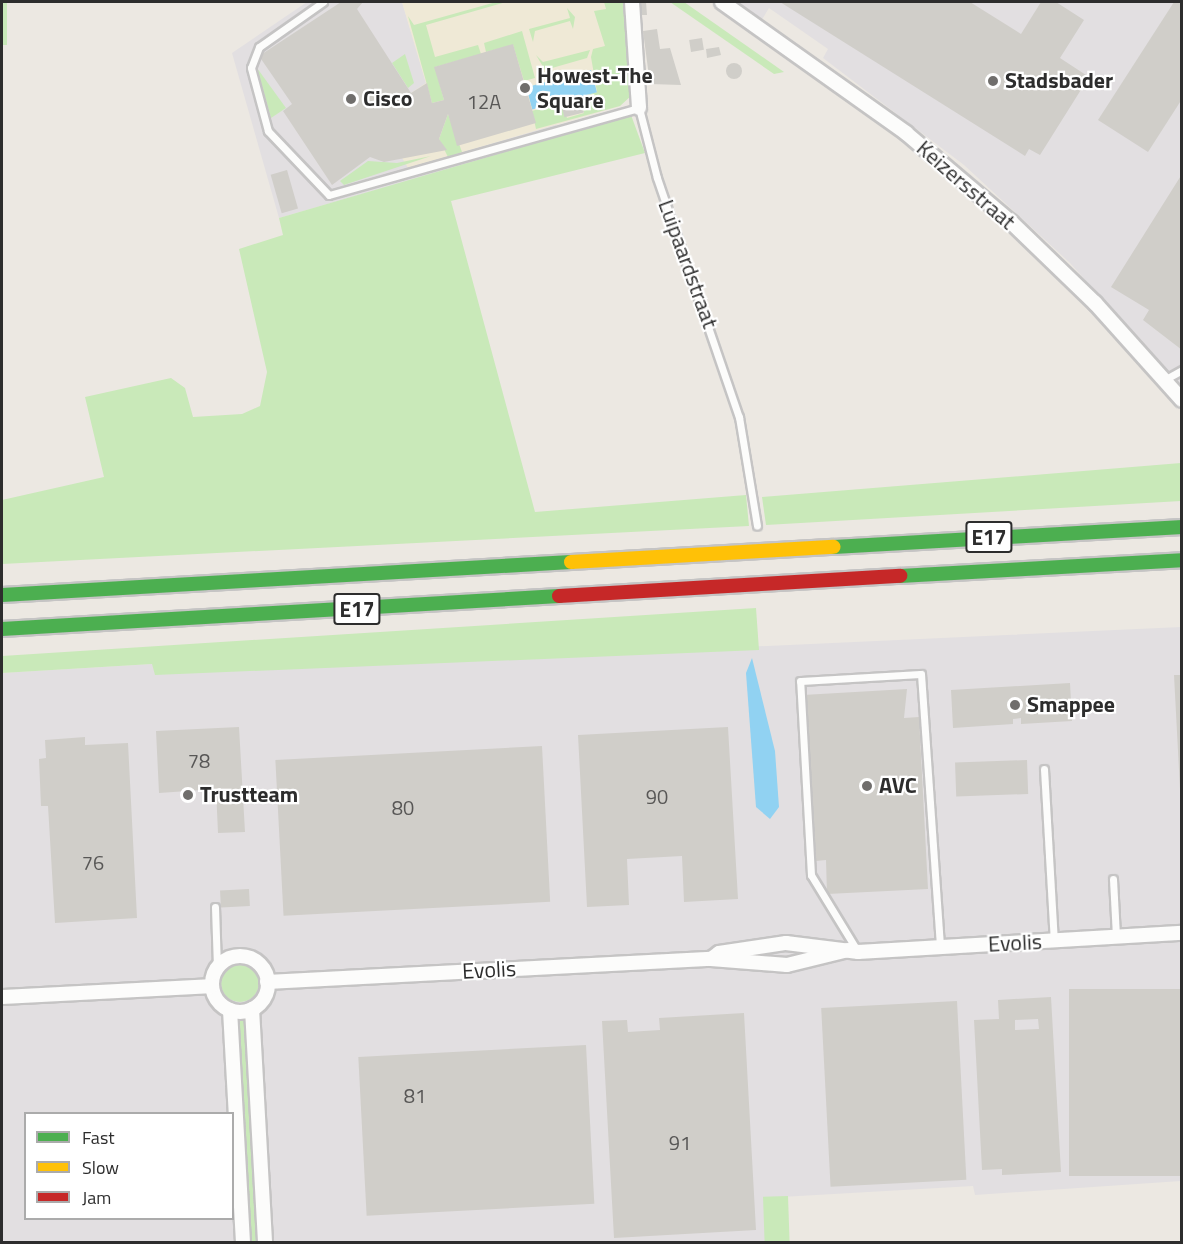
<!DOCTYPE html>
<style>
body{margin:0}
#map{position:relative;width:1183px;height:1244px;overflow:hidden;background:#ece8e2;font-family:"Titillium Web",sans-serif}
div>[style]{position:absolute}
.industrial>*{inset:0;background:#e2dfe1}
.education>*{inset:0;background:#efe9d6}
.green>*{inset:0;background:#c9e9b9;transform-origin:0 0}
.round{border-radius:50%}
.water>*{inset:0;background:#91d2f2;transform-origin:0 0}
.building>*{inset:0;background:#d0cec9;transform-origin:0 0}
.roads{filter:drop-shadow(2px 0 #c5c4c4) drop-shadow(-2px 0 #c5c4c4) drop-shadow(0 2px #c5c4c4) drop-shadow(0 -2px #c5c4c4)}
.lane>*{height:7px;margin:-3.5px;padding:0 3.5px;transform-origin:3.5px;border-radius:3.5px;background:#fcfcfb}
.street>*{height:14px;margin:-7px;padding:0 7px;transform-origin:7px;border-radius:7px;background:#fcfcfb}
.street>.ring{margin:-7px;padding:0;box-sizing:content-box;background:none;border:14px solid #fcfcfb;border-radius:50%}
.fast>*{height:14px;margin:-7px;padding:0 7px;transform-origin:7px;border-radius:7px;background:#4caf50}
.slow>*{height:14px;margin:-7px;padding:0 7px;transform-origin:7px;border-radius:7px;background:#ffc107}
.jam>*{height:14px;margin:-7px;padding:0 7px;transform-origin:7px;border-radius:7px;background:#c62828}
.dots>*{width:16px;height:16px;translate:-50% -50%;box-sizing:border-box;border:3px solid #fff;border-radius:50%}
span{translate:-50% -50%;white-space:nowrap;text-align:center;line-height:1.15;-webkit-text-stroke:4.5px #fff;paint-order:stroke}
.number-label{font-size:20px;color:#585756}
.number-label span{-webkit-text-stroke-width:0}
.shield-label span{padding:2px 4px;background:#fff;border:2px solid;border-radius:4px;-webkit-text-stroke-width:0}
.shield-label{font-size:21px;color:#2d2d2d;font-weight:700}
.poi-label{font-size:22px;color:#2d2d2d;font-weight:700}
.left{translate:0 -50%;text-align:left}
.street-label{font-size:22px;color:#2d2d2d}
.frame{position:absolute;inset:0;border:3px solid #2d2d2d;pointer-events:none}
.legend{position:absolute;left:24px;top:1112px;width:210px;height:108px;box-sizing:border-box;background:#fff;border:2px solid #ababab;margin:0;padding:8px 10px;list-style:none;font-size:18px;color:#2d2d2d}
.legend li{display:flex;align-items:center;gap:12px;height:30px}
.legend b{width:30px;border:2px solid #ababab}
</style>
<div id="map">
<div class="industrial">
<i style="clip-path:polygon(307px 2px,402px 2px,448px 157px,556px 124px,559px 137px,279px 218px,232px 53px)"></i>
<i style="clip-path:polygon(735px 2px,1181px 2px,1181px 387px,1070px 263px,964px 165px,823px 58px,828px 49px,769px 8px,761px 21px)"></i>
<i style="clip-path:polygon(evenodd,1181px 627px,1181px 1181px,975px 1195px,973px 1186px,764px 1198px,766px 1242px,2px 1242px,2px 673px,153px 664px,155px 674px,1181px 627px,26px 1114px,232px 1114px,232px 1218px,26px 1218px,26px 1114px)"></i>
</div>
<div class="education">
<i style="clip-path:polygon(402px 2px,627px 2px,632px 95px,620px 106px,408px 168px,392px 141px,411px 93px,426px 83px)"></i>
</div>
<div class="green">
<i style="left:2px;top:2px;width:5px;height:43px"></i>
<i style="clip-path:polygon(496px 2px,506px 2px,426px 25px,435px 57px,478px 45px,481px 54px,435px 67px,444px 100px,432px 103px,408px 16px,414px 25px)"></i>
<i style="clip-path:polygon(604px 2px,627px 2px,632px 95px,620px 106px,536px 129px,532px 111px,561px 102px,567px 118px,584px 113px,580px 97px,597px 92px,591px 57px,593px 49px,605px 46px,594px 11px,606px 9px)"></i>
<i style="clip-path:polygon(670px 2px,684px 2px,784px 72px,774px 74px)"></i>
<i style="clip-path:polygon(567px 8px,575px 17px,573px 29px,570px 21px,535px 31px,533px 42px,529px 29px,570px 18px)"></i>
<i style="clip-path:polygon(522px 31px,535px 78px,524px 81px,513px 45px,486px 52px,484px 43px)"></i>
<i style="clip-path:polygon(590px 50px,587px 58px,545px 70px,536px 55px,543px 62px)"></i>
<i style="clip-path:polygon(405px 54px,414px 83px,408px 88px,392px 63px)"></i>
<i style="clip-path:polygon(257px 68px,286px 108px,271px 118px)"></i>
<i style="clip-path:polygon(448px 114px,462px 152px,448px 157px,439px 139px)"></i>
<i style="clip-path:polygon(631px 115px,645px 153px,451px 201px,535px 512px,746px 495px,749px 526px,2px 564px,2px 500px,104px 477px,85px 397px,171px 378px,185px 388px,193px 417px,242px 414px,260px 406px,267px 372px,239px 249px,283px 235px,279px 218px)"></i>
<i style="clip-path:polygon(431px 156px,344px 185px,340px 181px,368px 161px,397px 163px)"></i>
<i style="clip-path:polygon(1181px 463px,1181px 501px,766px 525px,762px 497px)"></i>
<i style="clip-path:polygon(756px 608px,759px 650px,155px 675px,152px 664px,2px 673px,2px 656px)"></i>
<i class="round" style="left:221px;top:964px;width:38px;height:38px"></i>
<i style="left:248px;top:1016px;width:226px;height:13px;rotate:87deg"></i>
<i style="left:788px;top:1196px;width:46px;height:25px;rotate:88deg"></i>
</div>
<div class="water">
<i style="left:591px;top:70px;width:23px;height:67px;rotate:75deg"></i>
<i style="clip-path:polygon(752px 658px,775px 751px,779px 807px,770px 819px,756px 807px,746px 673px)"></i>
</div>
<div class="building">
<i style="clip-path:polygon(341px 2px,363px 2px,357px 9px,411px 93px,427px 83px,432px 103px,444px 100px,434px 67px,513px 44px,536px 123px,457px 146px,448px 114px,439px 139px,447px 150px,384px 162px,370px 157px,332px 185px,283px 111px,292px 104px,259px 56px)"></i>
<i style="clip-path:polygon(646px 2px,647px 15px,640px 15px,640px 3px)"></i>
<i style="clip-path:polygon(780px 2px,970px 2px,1021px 34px,1041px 2px,1056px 2px,1084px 20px,1060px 58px,1089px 77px,1040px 155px,1029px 149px,1025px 156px)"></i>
<i style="clip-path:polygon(1174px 2px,1182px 2px,1182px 99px,1148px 152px,1098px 120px)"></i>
<i style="clip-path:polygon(657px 29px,660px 49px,670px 48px,681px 85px,650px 84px,643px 31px)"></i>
<i style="left:702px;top:38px;width:12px;height:13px;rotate:81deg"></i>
<i style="clip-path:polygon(719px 47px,721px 55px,707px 58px,706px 49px)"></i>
<i class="round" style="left:726px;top:63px;width:16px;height:16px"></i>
<i style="left:580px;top:97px;width:16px;height:20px;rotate:76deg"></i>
<i style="left:287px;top:170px;width:40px;height:17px;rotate:74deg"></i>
<i style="clip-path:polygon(1182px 174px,1182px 350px,1143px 320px,1149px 310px,1111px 287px)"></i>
<i style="clip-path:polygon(1174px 675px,1182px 675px,1182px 789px,1180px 789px)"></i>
<i style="clip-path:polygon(1070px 683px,1072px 721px,1021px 724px,1021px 718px,1013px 719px,1013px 724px,953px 728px,951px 690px)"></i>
<i style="clip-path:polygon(907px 689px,904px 718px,919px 717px,928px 889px,827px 894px,826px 860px,816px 861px,803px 695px)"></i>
<i style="clip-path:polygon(239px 727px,245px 832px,218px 833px,216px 789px,159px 793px,156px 731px)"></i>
<i style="clip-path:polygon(728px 727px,738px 899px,684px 902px,682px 856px,627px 859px,629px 905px,587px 907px,578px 735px)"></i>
<i style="clip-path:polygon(85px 737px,85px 745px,128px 743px,137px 918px,55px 923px,48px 806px,41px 806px,39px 759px,46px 758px,45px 740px)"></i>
<i style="left:542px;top:746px;width:156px;height:267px;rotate:87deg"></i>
<i style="left:1027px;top:760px;width:34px;height:72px;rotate:88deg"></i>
<i style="left:249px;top:889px;width:17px;height:29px;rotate:87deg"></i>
<i style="left:1182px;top:989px;width:187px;height:113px;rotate:90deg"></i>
<i style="clip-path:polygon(evenodd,1051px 997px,1061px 1172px,1002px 1175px,1002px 1169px,982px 1170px,974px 1020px,999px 1019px,998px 1000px,1051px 997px,1038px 1019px,1039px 1029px,1015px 1030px,1015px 1020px,1038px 1019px)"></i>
<i style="left:957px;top:1001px;width:179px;height:136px;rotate:87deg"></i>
<i style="clip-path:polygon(744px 1013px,756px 1230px,614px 1238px,602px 1021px,627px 1020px,628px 1032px,660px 1030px,659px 1018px)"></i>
<i style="left:586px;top:1045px;width:159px;height:228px;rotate:87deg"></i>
</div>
<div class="roads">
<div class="lane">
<i style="left:323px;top:2px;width:78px;rotate:144.9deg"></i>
<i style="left:259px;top:47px;width:22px;rotate:111deg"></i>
<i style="left:251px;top:68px;width:65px;rotate:74.9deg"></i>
<i style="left:268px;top:131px;width:88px;rotate:46.4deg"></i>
<i style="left:329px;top:195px;width:322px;rotate:-15.7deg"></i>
<i style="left:639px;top:108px;width:72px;rotate:75.6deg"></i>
<i style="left:657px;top:178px;width:253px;rotate:71.1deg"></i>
<i style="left:739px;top:417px;width:110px;rotate:80.6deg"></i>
<i style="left:1164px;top:380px;width:21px;rotate:-29deg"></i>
<i style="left:1044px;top:769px;width:172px;rotate:86.7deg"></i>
<i style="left:1113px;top:879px;width:58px;rotate:87deg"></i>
<i style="left:215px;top:907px;width:60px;rotate:88.1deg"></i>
<i style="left:858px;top:952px;width:90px;rotate:-121.4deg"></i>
<i style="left:811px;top:875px;width:194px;rotate:-93.2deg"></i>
<i style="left:800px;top:681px;width:121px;rotate:-3.3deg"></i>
<i style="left:921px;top:674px;width:274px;rotate:86deg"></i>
</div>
<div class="street">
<i style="left:632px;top:2px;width:106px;rotate:86.2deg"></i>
<i style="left:722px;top:2px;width:226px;rotate:35.4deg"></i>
<i style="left:906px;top:133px;width:138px;rotate:40.3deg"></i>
<i style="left:1011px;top:222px;width:117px;rotate:44deg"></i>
<i style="left:1095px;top:303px;width:130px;rotate:48.1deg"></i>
<i class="ring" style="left:212px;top:956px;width:42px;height:42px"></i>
<i style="left:711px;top:959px;width:10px;rotate:-37deg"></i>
<i style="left:719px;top:953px;width:68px;rotate:-8.5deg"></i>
<i style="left:786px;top:943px;width:73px;rotate:7.1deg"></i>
<i style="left:858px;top:952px;width:325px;rotate:-3.4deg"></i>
<i style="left:267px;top:982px;width:445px;rotate:-3deg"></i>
<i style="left:711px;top:959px;width:76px;rotate:4.5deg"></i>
<i style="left:787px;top:965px;width:63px;rotate:-13.8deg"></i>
<i style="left:2px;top:997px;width:210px;rotate:-3deg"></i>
<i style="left:252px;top:1009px;width:233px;rotate:86.8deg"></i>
<i style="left:230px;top:1010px;width:232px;rotate:86.8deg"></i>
</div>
<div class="fast">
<i style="left:834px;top:547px;width:349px;rotate:-3.3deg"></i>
<i style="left:900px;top:576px;width:282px;rotate:-3.2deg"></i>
<i style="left:2px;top:595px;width:570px;rotate:-3.32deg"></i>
<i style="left:2px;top:629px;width:558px;rotate:-3.39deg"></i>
</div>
<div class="slow">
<i style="left:571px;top:562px;width:263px;rotate:-3.3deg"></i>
</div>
<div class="jam">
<i style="left:559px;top:596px;width:342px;rotate:-3.4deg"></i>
</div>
</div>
<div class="dots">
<i style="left:993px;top:81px;background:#706e6c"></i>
<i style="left:525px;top:88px;background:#706e6c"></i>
<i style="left:351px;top:99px;background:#706e6c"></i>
<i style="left:1015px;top:705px;background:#706e6c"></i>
<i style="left:867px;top:786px;background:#706e6c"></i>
<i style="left:188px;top:795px;background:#706e6c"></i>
</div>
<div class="number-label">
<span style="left:484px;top:101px">12A</span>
<span style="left:199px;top:760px">78</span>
<span style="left:657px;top:796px">90</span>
<span style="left:403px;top:807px">80</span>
<span style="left:93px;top:862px">76</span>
<span style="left:415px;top:1095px">81</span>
<span style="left:680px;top:1142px">91</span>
</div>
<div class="shield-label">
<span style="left:989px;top:537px">E17</span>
<span style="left:357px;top:609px">E17</span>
</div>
<div class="poi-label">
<span class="left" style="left:537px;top:88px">Howest-The<br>Square</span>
<span class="left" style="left:1005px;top:81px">Stadsbader</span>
<span class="left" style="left:363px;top:99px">Cisco</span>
<span class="left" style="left:1027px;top:705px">Smappee</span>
<span class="left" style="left:879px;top:786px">AVC</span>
<span class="left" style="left:200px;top:795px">Trustteam</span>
</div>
<div class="street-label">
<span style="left:966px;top:185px;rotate:41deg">Keizersstraat</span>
<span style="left:688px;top:264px;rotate:70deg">Luipaardstraat</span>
<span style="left:1015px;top:943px;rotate:-3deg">Evolis</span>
<span style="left:489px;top:970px;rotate:-3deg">Evolis</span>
</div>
<div class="frame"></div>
<ul class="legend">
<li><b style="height:8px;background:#4caf50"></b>Fast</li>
<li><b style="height:8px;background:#ffc107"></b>Slow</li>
<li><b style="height:8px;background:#c62828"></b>Jam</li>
</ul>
</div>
